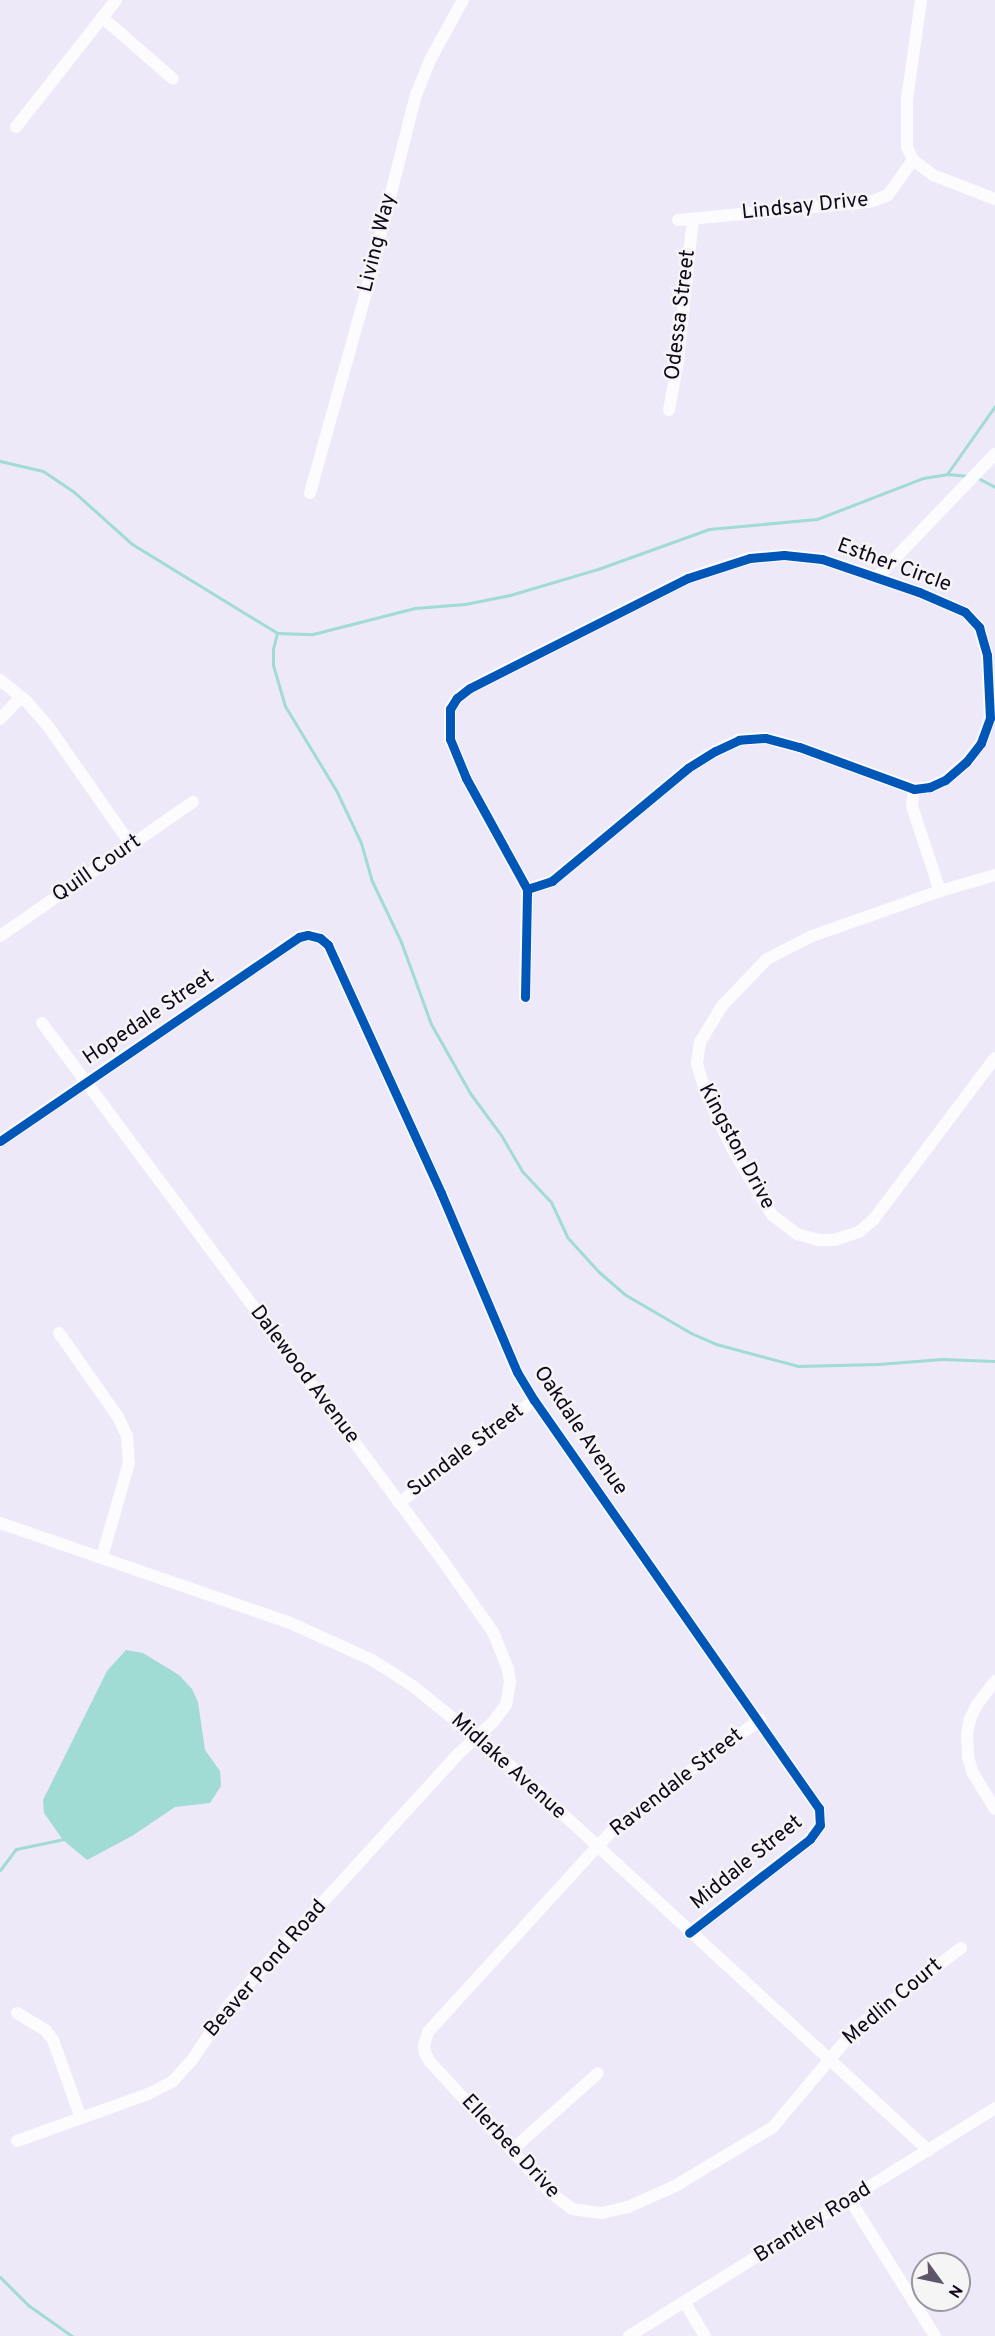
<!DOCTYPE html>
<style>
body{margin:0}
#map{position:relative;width:995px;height:2336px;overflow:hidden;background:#eee9f8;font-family:Overpass,sans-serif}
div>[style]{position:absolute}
.water>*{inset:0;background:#a0dbd4}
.stream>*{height:3px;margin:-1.5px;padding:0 1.5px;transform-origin:1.5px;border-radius:1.5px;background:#a0dbd4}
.minor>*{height:12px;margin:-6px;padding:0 6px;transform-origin:6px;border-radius:6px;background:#fcfcfe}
.cycleway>*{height:9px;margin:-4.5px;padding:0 4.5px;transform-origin:4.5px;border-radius:4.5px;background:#0057b8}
span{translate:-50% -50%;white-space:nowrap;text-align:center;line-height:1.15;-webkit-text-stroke:5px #f5f5f5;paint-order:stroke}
.street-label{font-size:21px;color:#10071d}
.north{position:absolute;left:911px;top:2252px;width:60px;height:60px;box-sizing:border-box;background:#f5f5f5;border:2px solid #99969f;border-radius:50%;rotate:123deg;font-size:16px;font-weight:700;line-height:24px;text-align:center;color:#10071d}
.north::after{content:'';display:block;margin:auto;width:21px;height:27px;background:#5e566a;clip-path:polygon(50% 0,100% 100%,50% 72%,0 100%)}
</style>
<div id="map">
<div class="water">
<i style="clip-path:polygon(126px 1650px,143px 1653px,179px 1675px,192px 1689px,198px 1702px,205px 1750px,220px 1771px,221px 1786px,210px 1803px,175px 1807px,132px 1836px,87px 1860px,63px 1840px,44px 1813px,43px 1800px,107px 1671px)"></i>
</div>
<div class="stream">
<i style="left:0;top:461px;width:44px;rotate:13.1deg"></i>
<i style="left:43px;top:471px;width:37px;rotate:34deg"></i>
<i style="left:74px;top:492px;width:78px;rotate:41.9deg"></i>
<i style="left:132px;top:544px;width:170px;rotate:31.5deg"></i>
<i style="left:277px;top:633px;width:36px;rotate:2deg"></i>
<i style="left:313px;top:634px;width:105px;rotate:-14.3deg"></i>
<i style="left:415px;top:608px;width:50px;rotate:-4.6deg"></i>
<i style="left:465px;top:604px;width:46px;rotate:-11.3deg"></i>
<i style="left:510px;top:595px;width:92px;rotate:-16.5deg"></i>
<i style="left:598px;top:569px;width:118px;rotate:-19.8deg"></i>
<i style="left:709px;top:529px;width:108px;rotate:-5.3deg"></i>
<i style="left:817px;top:519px;width:114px;rotate:-21.1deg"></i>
<i style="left:923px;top:478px;width:24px;rotate:-9deg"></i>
<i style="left:947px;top:474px;width:22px;rotate:5deg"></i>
<i style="left:947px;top:474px;width:83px;rotate:-54.8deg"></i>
<i style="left:978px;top:478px;width:19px;rotate:28deg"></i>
<i style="left:277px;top:633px;width:16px;rotate:104deg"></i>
<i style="left:273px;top:649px;width:16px;rotate:90deg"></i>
<i style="left:273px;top:665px;width:43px;rotate:73.7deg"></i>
<i style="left:285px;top:706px;width:100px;rotate:58.8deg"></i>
<i style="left:337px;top:792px;width:56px;rotate:64.8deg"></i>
<i style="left:361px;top:843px;width:37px;rotate:74deg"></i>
<i style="left:371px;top:879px;width:70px;rotate:64.5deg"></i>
<i style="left:401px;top:942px;width:87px;rotate:69.9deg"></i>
<i style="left:431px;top:1024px;width:79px;rotate:60.5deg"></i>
<i style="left:470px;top:1093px;width:52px;rotate:53.6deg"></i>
<i style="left:501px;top:1135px;width:42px;rotate:59.7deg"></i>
<i style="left:522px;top:1171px;width:42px;rotate:46.9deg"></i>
<i style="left:551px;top:1202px;width:38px;rotate:65deg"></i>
<i style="left:567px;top:1237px;width:47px;rotate:47.6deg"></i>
<i style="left:599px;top:1272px;width:33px;rotate:41deg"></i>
<i style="left:624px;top:1294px;width:78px;rotate:30.2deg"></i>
<i style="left:691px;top:1333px;width:27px;rotate:24deg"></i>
<i style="left:716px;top:1344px;width:85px;rotate:15deg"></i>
<i style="left:798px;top:1366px;width:80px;rotate:-1.4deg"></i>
<i style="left:878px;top:1364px;width:64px;rotate:-4.5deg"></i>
<i style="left:942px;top:1359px;width:53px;rotate:2.2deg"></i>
<i style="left:0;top:1870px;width:26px;rotate:-53deg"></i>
<i style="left:16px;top:1849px;width:49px;rotate:-11.8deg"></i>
<i style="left:0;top:2277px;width:40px;rotate:45deg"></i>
<i style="left:28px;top:2305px;width:54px;rotate:35.2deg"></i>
</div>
<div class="minor">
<i style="left:921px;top:0;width:101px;rotate:98deg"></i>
<i style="left:907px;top:100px;width:47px;rotate:90deg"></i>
<i style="left:907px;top:147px;width:14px;rotate:65deg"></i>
<i style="left:913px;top:160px;width:25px;rotate:37deg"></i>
<i style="left:933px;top:175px;width:66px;rotate:21.2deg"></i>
<i style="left:102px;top:17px;width:94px;rotate:41.1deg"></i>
<i style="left:16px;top:127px;width:162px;rotate:-51.8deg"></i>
<i style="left:678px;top:220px;width:193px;rotate:-5.4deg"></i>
<i style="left:870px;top:202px;width:19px;rotate:-21deg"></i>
<i style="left:888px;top:195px;width:43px;rotate:-54.5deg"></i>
<i style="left:669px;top:410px;width:50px;rotate:-79.6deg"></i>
<i style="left:678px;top:361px;width:143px;rotate:-84deg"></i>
<i style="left:310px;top:493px;width:205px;rotate:-74.4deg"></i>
<i style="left:365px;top:296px;width:207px;rotate:-75.8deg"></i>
<i style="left:416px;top:95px;width:38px;rotate:-68deg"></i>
<i style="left:430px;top:60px;width:68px;rotate:-61.2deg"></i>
<i style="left:878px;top:576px;width:169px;rotate:-46.2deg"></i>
<i style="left:0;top:680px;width:35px;rotate:39deg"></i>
<i style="left:27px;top:702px;width:32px;rotate:49deg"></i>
<i style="left:48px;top:726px;width:145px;rotate:55.1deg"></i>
<i style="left:0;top:719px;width:30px;rotate:-46deg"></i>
<i style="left:914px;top:789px;width:17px;rotate:97deg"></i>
<i style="left:912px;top:806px;width:89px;rotate:71.8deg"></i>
<i style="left:995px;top:875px;width:57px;rotate:163.8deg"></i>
<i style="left:940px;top:891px;width:136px;rotate:160.6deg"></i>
<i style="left:812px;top:936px;width:51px;rotate:152.9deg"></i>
<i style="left:767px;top:959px;width:65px;rotate:133.8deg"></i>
<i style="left:722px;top:1006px;width:42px;rotate:121.4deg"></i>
<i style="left:700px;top:1042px;width:22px;rotate:98deg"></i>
<i style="left:697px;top:1064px;width:34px;rotate:73deg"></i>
<i style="left:707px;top:1096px;width:60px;rotate:64.3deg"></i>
<i style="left:733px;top:1150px;width:76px;rotate:59deg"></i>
<i style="left:772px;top:1215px;width:31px;rotate:37deg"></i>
<i style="left:797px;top:1234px;width:22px;rotate:16deg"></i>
<i style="left:818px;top:1240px;width:16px"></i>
<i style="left:834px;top:1240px;width:26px;rotate:-18deg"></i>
<i style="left:859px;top:1232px;width:20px;rotate:-41deg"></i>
<i style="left:874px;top:1219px;width:201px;rotate:-53.1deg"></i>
<i style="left:0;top:936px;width:235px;rotate:-34.8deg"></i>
<i style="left:525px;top:997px;width:108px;rotate:-88.9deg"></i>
<i style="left:527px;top:889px;width:127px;rotate:-118.8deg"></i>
<i style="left:466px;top:778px;width:42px;rotate:-112.3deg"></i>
<i style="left:450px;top:739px;width:30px;rotate:-90deg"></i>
<i style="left:450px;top:709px;width:13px;rotate:-58deg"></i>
<i style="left:457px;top:698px;width:16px;rotate:-38deg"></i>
<i style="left:470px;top:688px;width:244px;rotate:-26.8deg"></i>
<i style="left:688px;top:578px;width:65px;rotate:-17.9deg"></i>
<i style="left:750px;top:558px;width:34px;rotate:-5deg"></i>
<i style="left:784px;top:555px;width:38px;rotate:6deg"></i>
<i style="left:822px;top:559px;width:102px;rotate:18.8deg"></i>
<i style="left:919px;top:592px;width:50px;rotate:23.5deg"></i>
<i style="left:965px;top:612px;width:21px;rotate:47deg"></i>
<i style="left:979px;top:627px;width:29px;rotate:74deg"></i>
<i style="left:987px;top:655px;width:63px;rotate:87.3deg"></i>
<i style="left:990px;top:718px;width:27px;rotate:110deg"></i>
<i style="left:981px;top:743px;width:24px;rotate:128deg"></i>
<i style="left:966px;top:762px;width:28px;rotate:139deg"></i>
<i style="left:945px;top:780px;width:17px;rotate:155deg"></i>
<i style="left:930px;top:787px;width:16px;rotate:173deg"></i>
<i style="left:914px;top:789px;width:122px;rotate:-159.9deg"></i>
<i style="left:799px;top:747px;width:35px;rotate:-165deg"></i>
<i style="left:765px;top:738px;width:26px;rotate:176deg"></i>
<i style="left:739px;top:740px;width:26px;rotate:155deg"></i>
<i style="left:715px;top:751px;width:32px;rotate:148deg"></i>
<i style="left:688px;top:768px;width:177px;rotate:140.3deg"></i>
<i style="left:552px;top:881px;width:26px;rotate:162deg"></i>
<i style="left:0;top:1141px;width:362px;rotate:-34.3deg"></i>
<i style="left:299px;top:937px;width:9px;rotate:-13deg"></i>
<i style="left:308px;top:935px;width:12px;rotate:14deg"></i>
<i style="left:320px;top:938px;width:11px;rotate:41deg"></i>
<i style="left:328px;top:945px;width:273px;rotate:65.5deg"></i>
<i style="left:441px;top:1193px;width:194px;rotate:67deg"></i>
<i style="left:517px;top:1372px;width:33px;rotate:59deg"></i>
<i style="left:534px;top:1400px;width:498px;rotate:55.1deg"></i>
<i style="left:819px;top:1808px;width:17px;rotate:87deg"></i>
<i style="left:820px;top:1825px;width:17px;rotate:126deg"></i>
<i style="left:810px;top:1839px;width:153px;rotate:142.2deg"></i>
<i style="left:59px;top:1333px;width:103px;rotate:54.9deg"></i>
<i style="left:118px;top:1417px;width:21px;rotate:65deg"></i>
<i style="left:127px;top:1436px;width:27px;rotate:86deg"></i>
<i style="left:129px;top:1463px;width:98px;rotate:106deg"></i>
<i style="left:399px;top:1503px;width:170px;rotate:-37.3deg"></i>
<i style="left:0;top:1523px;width:305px;rotate:19deg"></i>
<i style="left:288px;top:1622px;width:92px;rotate:24.3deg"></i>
<i style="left:372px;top:1660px;width:49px;rotate:32.4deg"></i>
<i style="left:413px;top:1686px;width:117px;rotate:39.1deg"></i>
<i style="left:504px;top:1760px;width:577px;rotate:42.61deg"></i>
<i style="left:995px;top:1681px;width:30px;rotate:127deg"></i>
<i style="left:977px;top:1705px;width:16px;rotate:117deg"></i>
<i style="left:970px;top:1719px;width:16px;rotate:101deg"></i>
<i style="left:967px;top:1735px;width:22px;rotate:87deg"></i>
<i style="left:968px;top:1757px;width:17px;rotate:73deg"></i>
<i style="left:973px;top:1773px;width:42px;rotate:58.6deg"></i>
<i style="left:760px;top:1720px;width:69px;rotate:144.5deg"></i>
<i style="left:704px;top:1760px;width:118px;rotate:142.3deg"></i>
<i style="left:611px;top:1832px;width:22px;rotate:133deg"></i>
<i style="left:596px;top:1848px;width:249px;rotate:132.4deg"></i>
<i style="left:428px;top:2032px;width:14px;rotate:107deg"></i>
<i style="left:424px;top:2045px;width:8px;rotate:83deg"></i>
<i style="left:425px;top:2053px;width:10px;rotate:61deg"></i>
<i style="left:430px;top:2062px;width:178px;rotate:47.3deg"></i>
<i style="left:551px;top:2193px;width:26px;rotate:37deg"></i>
<i style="left:572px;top:2209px;width:30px;rotate:8deg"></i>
<i style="left:602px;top:2213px;width:27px;rotate:-13deg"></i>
<i style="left:628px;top:2207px;width:51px;rotate:-24.1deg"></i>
<i style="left:675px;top:2186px;width:114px;rotate:-31deg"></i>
<i style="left:773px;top:2127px;width:129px;rotate:-50deg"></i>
<i style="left:856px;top:2028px;width:132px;rotate:-37.3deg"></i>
<i style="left:17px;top:2013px;width:33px;rotate:31deg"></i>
<i style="left:45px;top:2030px;width:13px;rotate:51deg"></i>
<i style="left:53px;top:2040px;width:83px;rotate:70.3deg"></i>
<i style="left:17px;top:2141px;width:139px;rotate:-19.7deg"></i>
<i style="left:148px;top:2094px;width:28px;rotate:-27deg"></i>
<i style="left:173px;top:2081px;width:28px;rotate:-48deg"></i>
<i style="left:192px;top:2060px;width:66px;rotate:-56.1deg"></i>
<i style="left:229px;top:2005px;width:337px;rotate:-47.6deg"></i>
<i style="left:456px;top:1756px;width:50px;rotate:-42.6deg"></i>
<i style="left:493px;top:1722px;width:21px;rotate:-53deg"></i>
<i style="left:506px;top:1705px;width:23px;rotate:-80deg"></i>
<i style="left:510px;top:1682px;width:13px;rotate:-99deg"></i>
<i style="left:508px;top:1669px;width:40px;rotate:-112deg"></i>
<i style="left:493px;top:1632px;width:87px;rotate:-125.2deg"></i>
<i style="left:443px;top:1561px;width:671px;rotate:-126.7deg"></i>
<i style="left:512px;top:2150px;width:115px;rotate:-41.8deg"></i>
<i style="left:850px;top:2200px;width:160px;rotate:58deg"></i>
<i style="left:685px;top:2303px;width:39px;rotate:59deg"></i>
<i style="left:629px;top:2336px;width:431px;rotate:-31.9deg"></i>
</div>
<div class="cycleway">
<i style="left:525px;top:997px;width:108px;rotate:-88.9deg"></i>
<i style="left:527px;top:889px;width:127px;rotate:-118.8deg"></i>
<i style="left:466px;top:778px;width:42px;rotate:-112.3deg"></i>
<i style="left:450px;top:739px;width:30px;rotate:-90deg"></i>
<i style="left:450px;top:709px;width:13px;rotate:-58deg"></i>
<i style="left:457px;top:698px;width:16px;rotate:-38deg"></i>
<i style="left:470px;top:688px;width:244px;rotate:-26.8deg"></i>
<i style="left:688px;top:578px;width:65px;rotate:-17.9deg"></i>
<i style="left:750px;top:558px;width:34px;rotate:-5deg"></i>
<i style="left:784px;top:555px;width:38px;rotate:6deg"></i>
<i style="left:822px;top:559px;width:102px;rotate:18.8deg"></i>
<i style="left:919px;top:592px;width:50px;rotate:23.5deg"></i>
<i style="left:965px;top:612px;width:21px;rotate:47deg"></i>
<i style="left:979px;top:627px;width:29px;rotate:74deg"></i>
<i style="left:987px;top:655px;width:63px;rotate:87.3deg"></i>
<i style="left:990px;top:718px;width:27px;rotate:110deg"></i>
<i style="left:981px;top:743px;width:24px;rotate:128deg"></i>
<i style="left:966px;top:762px;width:28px;rotate:139deg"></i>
<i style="left:945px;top:780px;width:17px;rotate:155deg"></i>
<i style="left:930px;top:787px;width:16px;rotate:173deg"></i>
<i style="left:914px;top:789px;width:122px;rotate:-159.9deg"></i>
<i style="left:799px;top:747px;width:35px;rotate:-165deg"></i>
<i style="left:765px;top:738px;width:26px;rotate:176deg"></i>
<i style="left:739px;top:740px;width:26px;rotate:155deg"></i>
<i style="left:715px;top:751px;width:32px;rotate:148deg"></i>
<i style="left:688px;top:768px;width:177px;rotate:140.3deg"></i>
<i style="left:552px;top:881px;width:26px;rotate:162deg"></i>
<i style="left:0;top:1141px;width:362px;rotate:-34.3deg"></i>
<i style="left:299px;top:937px;width:9px;rotate:-13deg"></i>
<i style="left:308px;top:935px;width:12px;rotate:14deg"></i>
<i style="left:320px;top:938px;width:11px;rotate:41deg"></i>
<i style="left:328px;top:945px;width:273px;rotate:65.5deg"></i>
<i style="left:441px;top:1193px;width:194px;rotate:67deg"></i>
<i style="left:517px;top:1372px;width:33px;rotate:59deg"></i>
<i style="left:534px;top:1400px;width:498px;rotate:55.1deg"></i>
<i style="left:819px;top:1808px;width:17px;rotate:87deg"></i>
<i style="left:820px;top:1825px;width:17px;rotate:126deg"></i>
<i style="left:810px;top:1839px;width:153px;rotate:142.2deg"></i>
</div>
<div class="street-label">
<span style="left:805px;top:207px;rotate:-6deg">Lindsay Drive</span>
<span style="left:378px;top:243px;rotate:-76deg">Living Way</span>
<span style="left:681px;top:315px;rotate:-83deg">Odessa Street</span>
<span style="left:894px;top:566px;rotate:20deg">Esther Circle</span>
<span style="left:97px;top:869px;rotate:-35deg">Quill Court</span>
<span style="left:149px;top:1018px;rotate:-34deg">Hopedale Street</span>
<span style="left:736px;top:1147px;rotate:62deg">Kingston Drive</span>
<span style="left:304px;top:1375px;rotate:53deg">Dalewood Avenue</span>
<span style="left:580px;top:1431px;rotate:56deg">Oakdale Avenue</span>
<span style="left:466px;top:1451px;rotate:-37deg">Sundale Street</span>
<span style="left:508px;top:1767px;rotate:42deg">Midlake Avenue</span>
<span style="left:677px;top:1783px;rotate:-38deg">Ravendale Street</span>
<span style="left:747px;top:1863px;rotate:-39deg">Middale Street</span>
<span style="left:266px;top:1969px;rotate:-49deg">Beaver Pond Road</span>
<span style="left:893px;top:2002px;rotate:-40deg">Medlin Court</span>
<span style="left:510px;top:2147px;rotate:47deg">Ellerbee Drive</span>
<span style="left:813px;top:2223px;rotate:-32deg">Brantley Road</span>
</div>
<div class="north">N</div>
</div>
